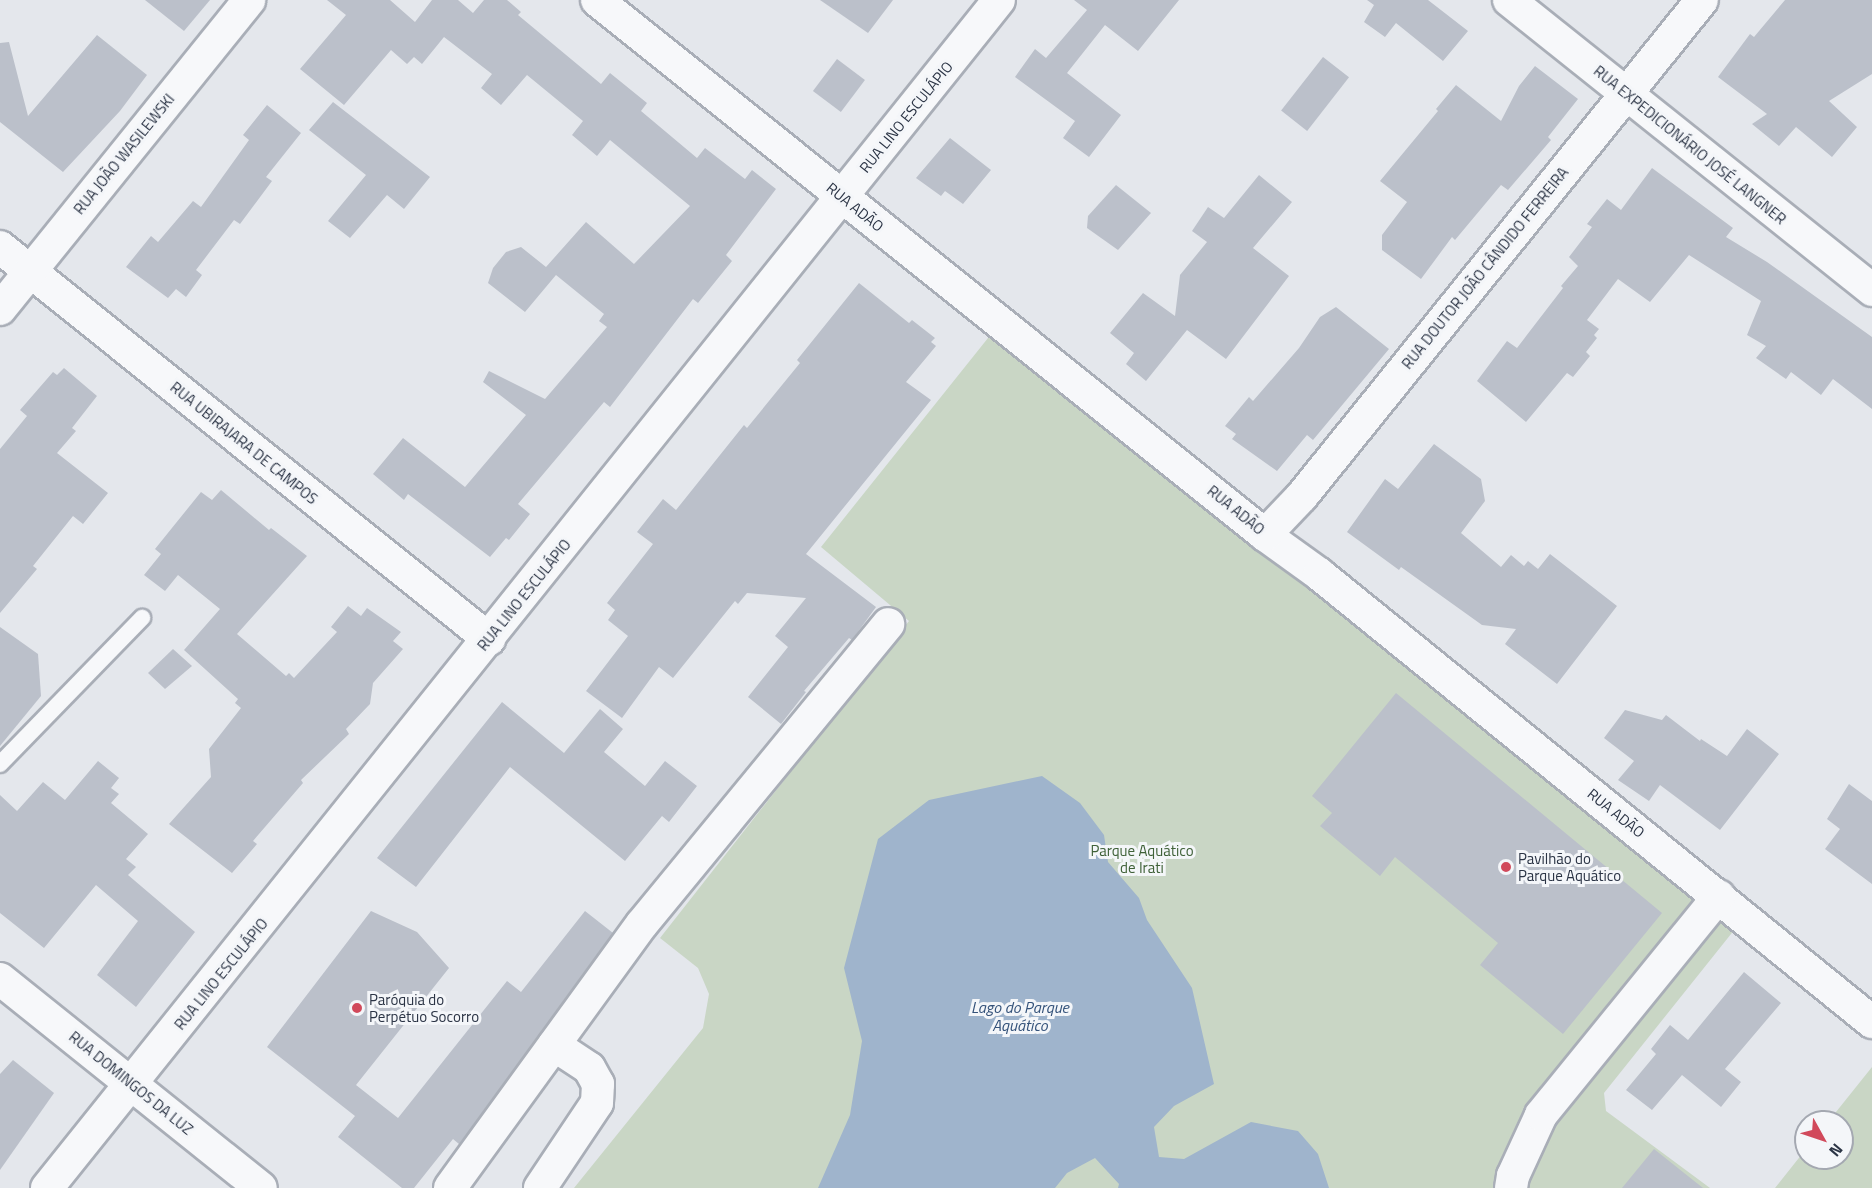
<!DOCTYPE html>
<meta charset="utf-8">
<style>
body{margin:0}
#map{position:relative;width:1872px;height:1188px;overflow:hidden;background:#e4e7ec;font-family:"Titillium Web",sans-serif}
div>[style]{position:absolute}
.green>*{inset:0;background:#c9d6c5}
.water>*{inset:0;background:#9fb4cc}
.building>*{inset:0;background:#bbc0ca;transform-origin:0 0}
.roads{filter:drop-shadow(2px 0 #a9aeb7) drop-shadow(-2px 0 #a9aeb7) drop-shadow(0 2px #a9aeb7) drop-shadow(0 -2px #a9aeb7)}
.lane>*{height:16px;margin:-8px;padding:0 8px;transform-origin:8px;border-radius:8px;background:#f7f8fa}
.street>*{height:32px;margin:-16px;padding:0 16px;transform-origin:16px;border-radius:16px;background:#f7f8fa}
.dots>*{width:16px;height:16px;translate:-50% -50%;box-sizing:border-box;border:3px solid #f4f6f9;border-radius:50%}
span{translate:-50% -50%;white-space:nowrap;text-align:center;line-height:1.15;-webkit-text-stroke:6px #f4f6f9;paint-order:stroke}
.street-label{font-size:15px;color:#2b3445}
.park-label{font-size:15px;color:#3f6138}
.poi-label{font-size:15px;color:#2b3445}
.left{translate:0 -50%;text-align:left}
.water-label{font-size:16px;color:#34527a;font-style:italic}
.north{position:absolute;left:1794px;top:1110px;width:60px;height:60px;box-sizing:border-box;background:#f4f6f9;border:2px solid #a4a8b1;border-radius:50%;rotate:130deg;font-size:16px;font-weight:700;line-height:24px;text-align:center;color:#2b3445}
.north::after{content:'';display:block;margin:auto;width:21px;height:27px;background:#d1495b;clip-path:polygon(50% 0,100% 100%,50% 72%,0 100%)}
</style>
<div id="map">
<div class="green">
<i style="clip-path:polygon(1000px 323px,1743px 919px,1604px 1093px,1606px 1111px,1710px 1188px,574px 1188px,703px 1028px,709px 994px,698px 968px,660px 938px,909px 621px,821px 547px)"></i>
<i style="clip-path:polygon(1872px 1067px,1872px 1188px,1775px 1188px,1806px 1149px,1806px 1158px,1842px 1158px,1842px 1122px,1828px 1122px)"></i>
</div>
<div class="water">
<i style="clip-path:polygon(1042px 776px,1080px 803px,1104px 835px,1108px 862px,1139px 898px,1147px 920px,1192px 988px,1214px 1084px,1174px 1106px,1154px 1127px,1159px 1157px,1184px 1159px,1251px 1122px,1298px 1131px,1318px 1154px,1329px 1188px,1118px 1188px,1119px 1184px,1095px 1158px,1067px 1173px,1055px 1188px,818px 1188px,850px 1115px,862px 1041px,844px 968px,878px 839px,929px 800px)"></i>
</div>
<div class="building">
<i style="clip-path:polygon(145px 0,210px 0,184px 31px)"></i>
<i style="clip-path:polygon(327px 0,390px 0,415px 22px,432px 0,458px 0,473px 13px,484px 0,507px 0,521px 12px,518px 15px,601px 84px,610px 73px,647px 103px,641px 111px,697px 158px,705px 148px,745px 179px,752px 170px,776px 189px,726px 255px,732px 261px,698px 303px,693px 299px,610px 407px,604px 402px,518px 504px,530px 514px,509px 540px,506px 538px,490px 557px,408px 494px,404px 500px,373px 474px,403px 438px,465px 487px,526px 415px,483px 382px,489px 371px,545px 399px,607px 327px,599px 321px,604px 314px,556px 275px,525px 312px,488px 283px,493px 268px,506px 252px,521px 247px,546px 267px,586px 222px,634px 264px,690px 206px,610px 140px,597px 156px,572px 135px,583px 121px,527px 75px,501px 105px,481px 88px,492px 74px,444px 37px,422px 64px,414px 57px,407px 64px,391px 50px,344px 105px,300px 69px,346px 15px)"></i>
<i style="clip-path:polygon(820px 0,893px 0,868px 33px)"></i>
<i style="clip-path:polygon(1074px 0,1179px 0,1138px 51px,1105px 25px,1067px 73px,1121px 115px,1089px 157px,1063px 138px,1075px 121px,1015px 77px,1035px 49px,1046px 58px,1087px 10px)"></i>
<i style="clip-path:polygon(1367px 0,1428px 0,1468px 31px,1443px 61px,1396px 23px,1385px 37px,1364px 22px,1374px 5px)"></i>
<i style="clip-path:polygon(1785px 0,1872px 0,1872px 74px,1829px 101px,1857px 127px,1832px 157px,1796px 127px,1779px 146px,1752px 124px,1767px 114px,1718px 77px,1750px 34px,1754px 37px)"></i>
<i style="clip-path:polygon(97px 35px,147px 75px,120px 111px,63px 172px,0 122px,0 43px,9px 42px,28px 116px)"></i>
<i style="left:1323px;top:57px;width:33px;height:68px;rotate:38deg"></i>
<i style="left:837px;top:59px;width:35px;height:40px;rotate:37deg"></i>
<i style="clip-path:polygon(1535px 66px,1578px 99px,1548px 137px,1551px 140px,1508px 190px,1501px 185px,1455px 240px,1452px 237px,1421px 279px,1382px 250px,1382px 235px,1407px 202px,1380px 181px,1438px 111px,1436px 109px,1456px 85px,1501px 121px,1519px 86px)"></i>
<i style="clip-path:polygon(333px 102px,430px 177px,404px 209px,387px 195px,350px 238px,328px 221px,366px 175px,309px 130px)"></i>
<i style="clip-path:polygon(267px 105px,301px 133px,266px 177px,272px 181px,240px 224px,234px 220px,196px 270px,202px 275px,186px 297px,176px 289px,168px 298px,126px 267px,151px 236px,158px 242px,193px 201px,201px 207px,249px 140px,243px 135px)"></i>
<i style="clip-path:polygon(950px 138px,991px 170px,963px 204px,945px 191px,941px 196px,916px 178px)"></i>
<i style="clip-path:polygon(1652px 168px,1733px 228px,1726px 237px,1767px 262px,1872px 337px,1872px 409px,1833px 379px,1821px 395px,1791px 372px,1786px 379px,1756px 358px,1766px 346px,1747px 335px,1761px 301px,1689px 255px,1650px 302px,1618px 279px,1587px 320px,1599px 329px,1594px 335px,1597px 338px,1586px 352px,1590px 356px,1573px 377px,1567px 373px,1526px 422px,1477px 381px,1507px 341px,1517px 348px,1563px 288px,1561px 286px,1578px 266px,1569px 257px,1592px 227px,1587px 224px,1607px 199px,1621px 210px)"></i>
<i style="clip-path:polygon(1259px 175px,1292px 202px,1253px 248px,1289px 276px,1226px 359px,1187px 330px,1146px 381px,1126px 364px,1134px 353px,1110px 333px,1143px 293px,1175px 316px,1180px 275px,1207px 242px,1192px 231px,1208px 207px,1224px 218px)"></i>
<i style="clip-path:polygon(1116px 185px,1151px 213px,1118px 250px,1087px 228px,1088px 216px)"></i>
<i style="clip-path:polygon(859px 283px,909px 323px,912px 320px,935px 338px,931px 342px,936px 346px,906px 382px,931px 400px,806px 554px,876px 607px,852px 640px,849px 638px,804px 691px,806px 692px,781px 724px,748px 697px,788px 647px,775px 636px,806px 598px,747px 593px,738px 604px,735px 601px,673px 678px,659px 667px,622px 718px,586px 691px,628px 636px,608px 620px,615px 610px,607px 603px,653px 544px,637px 532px,663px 499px,676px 510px,744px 425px,747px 428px,800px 363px,797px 360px)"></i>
<i style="clip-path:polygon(1336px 307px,1389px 349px,1313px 440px,1307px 435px,1277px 471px,1232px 439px,1236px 434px,1225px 426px,1249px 397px,1253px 401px,1299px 348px,1320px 317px)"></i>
<i style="clip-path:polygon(64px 368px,97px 396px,72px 428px,76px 431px,57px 453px,108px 493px,83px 524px,73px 516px,33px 566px,37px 569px,0 613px,0 449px,27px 416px,20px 410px,53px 372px,57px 375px)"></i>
<i style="clip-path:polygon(1434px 444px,1481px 479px,1485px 501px,1461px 533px,1501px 567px,1511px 555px,1524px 566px,1528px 561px,1538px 569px,1550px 554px,1617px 606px,1557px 684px,1505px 644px,1516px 629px,1482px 625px,1401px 567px,1399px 570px,1347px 532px,1385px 479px,1398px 489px)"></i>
<i style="clip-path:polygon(221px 490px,269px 530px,271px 528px,307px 556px,237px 634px,286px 676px,289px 673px,294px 678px,337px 632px,331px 627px,348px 606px,361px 616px,367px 608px,401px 632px,393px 641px,403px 649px,373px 683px,370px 704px,346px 729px,349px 734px,301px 780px,303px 783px,253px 841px,257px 844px,232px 873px,169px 824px,211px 777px,209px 749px,241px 708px,235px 703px,238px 699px,184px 650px,220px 609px,178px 575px,165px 591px,144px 575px,161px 554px,155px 549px,201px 492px,212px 500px)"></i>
<i style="clip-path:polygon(0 627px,38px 654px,41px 696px,0 746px)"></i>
<i style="clip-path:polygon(173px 649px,192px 666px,165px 689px,148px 673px)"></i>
<i style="clip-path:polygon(1396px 693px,1662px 913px,1563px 1034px,1480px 965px,1498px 943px,1395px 857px,1380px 876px,1320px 826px,1332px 813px,1312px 796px)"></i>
<i style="clip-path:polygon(502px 702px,564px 753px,600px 709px,623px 729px,604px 752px,645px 786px,665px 761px,697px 786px,669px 822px,662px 816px,625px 861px,510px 767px,416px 887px,377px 858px)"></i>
<i style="clip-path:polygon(1625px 710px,1662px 720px,1666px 715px,1700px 741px,1701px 739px,1727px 756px,1747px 729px,1779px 754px,1720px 830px,1660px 785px,1649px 801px,1618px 780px,1634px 761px,1604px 738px)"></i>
<i style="clip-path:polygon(98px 761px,119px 778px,111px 788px,119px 794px,111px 803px,148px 834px,126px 859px,136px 867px,128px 875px,195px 932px,136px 1007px,97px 975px,138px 921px,96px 885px,44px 948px,0 913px,0 795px,17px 811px,43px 782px,65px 800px)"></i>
<i style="clip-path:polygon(1849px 784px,1872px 801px,1872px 884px,1825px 849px,1840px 829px,1827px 819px)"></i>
<i style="clip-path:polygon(371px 911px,417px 932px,449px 968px,356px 1085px,398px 1118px,507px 981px,521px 992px,585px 911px,613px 933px,471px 1129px,459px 1144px,453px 1139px,414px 1188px,402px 1188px,338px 1137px,355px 1116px,267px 1047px)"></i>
<i style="clip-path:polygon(1744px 972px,1781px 1003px,1725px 1069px,1741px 1082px,1721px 1107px,1682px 1075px,1652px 1110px,1626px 1090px,1656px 1054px,1651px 1049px,1670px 1025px,1688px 1040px)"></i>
<i style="clip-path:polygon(13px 1060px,54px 1093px,0 1170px,0 1074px)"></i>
<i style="clip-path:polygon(1654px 1149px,1703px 1188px,1622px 1188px)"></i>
</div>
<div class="roads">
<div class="lane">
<i style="left:0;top:764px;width:204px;rotate:-45.8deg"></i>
</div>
<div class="street">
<i style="left:597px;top:0;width:856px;rotate:38.69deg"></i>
<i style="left:1265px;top:535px;width:67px;rotate:35.8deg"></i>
<i style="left:1319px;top:574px;width:712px;rotate:39.01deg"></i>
<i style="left:1509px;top:0;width:465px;rotate:38.6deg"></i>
<i style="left:0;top:247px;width:627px;rotate:38.72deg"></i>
<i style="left:0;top:309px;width:397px;rotate:-51.1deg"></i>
<i style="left:1265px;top:535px;width:54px;rotate:-46.5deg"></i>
<i style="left:1302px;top:496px;width:637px;rotate:-51.12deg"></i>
<i style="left:0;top:979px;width:334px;rotate:38.7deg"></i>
<i style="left:47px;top:1188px;width:1522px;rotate:-51.29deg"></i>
<i style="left:450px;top:1188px;width:326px;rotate:-54deg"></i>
<i style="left:642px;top:924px;width:388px;rotate:-50.6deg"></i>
<i style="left:540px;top:1188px;width:102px;rotate:-56.2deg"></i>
<i style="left:597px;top:1103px;width:19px;rotate:-87deg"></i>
<i style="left:598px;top:1084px;width:18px;rotate:-119deg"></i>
<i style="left:589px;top:1068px;width:42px;rotate:-146.7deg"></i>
<i style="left:1511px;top:1188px;width:12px;rotate:-81deg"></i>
<i style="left:1513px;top:1176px;width:67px;rotate:-65.3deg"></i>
<i style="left:1541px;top:1115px;width:282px;rotate:-50.9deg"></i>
</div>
</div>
<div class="dots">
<i style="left:1506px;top:867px;background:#d1495b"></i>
<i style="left:357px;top:1008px;background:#d1495b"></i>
</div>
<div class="street-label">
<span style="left:906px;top:117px;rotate:-51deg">RUA LINO ESCULÁPIO</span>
<span style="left:1690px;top:145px;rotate:39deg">RUA EXPEDICIONÁRIO JOSÉ LANGNER</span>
<span style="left:124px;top:154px;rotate:-51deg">RUA JOÃO WASILEWSKI</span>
<span style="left:855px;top:207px;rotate:39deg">RUA ADÃO</span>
<span style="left:1485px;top:268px;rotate:-51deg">RUA DOUTOR JOÃO CÂNDIDO FERREIRA</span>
<span style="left:244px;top:443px;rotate:39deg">RUA UBIRAJARA DE CAMPOS</span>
<span style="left:1236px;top:510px;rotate:39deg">RUA ADÃO</span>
<span style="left:524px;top:595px;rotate:-51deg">RUA LINO ESCULÁPIO</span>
<span style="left:1616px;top:813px;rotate:39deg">RUA ADÃO</span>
<span style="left:221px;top:974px;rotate:-51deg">RUA LINO ESCULÁPIO</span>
<span style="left:131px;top:1083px;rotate:39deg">RUA DOMINGOS DA LUZ</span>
</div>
<div class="park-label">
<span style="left:1142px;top:859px">Parque Aquático<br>de Irati</span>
</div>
<div class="poi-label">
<span class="left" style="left:1518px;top:867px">Pavilhão do<br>Parque Aquático</span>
<span class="left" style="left:369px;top:1008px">Paróquia do<br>Perpétuo Socorro</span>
</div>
<div class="water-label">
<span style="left:1020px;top:1016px">Lago do Parque<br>Aquático</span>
</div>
<div class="north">N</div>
</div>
